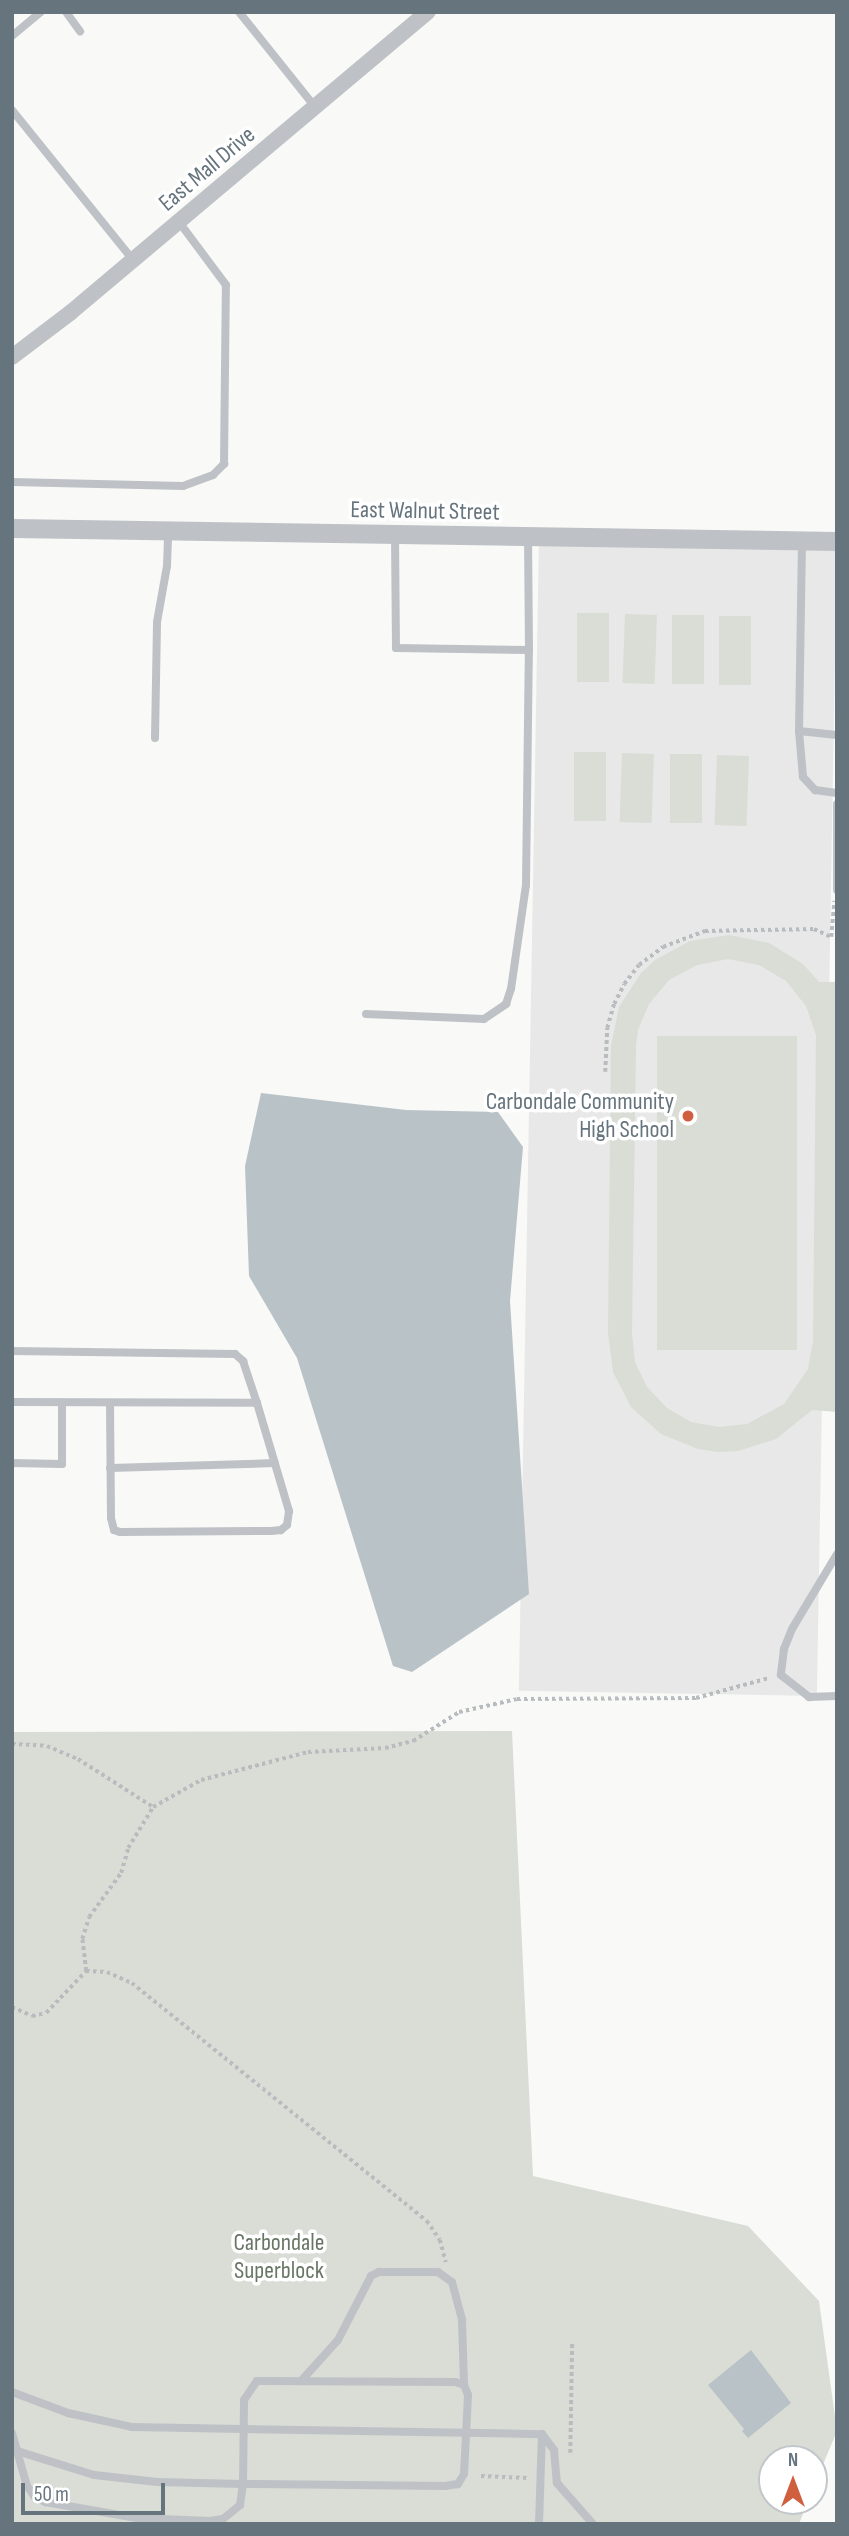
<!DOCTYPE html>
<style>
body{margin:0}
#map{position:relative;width:849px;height:2536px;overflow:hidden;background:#f9f9f7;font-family:"Sofia Sans Condensed",sans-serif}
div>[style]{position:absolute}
.built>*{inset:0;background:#e7e8e7;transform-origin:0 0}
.green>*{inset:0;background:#d9ddd6;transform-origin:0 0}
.water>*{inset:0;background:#b9c3c7}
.path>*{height:3.5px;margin-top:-1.75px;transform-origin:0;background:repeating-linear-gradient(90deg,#b9bcbe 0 3.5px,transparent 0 7px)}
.service>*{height:8px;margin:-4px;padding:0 4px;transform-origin:4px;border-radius:4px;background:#bec2c6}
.minor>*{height:16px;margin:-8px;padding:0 8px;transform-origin:8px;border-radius:8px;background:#bec2c6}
.tertiary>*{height:19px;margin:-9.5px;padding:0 9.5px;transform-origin:9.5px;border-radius:9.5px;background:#bec2c6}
.dots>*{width:19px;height:19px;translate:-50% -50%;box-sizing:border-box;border:4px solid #fff;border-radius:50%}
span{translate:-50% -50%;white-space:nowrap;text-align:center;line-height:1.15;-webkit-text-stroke:7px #fff;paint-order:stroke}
.street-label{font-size:24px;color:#66747e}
.poi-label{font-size:24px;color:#66747e}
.right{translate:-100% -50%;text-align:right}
.park-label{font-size:24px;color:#687765}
.frame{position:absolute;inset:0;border:14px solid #66747e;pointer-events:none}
.north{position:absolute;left:758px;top:2445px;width:70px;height:70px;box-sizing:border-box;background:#fff;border:2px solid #c2c7cb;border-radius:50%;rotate:0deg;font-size:19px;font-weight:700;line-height:28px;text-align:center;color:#66747e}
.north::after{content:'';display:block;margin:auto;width:24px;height:32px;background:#d05f40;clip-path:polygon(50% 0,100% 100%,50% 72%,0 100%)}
.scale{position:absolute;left:21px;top:2483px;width:144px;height:32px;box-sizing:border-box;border:4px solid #66747e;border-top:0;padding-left:9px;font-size:21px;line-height:24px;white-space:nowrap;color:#66747e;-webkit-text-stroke:5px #fff;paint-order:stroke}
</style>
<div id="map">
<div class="built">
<i style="left:539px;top:538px;width:298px;height:1153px;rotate:1deg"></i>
</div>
<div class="green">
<i style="left:577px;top:613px;width:32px;height:69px"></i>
<i style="left:625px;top:614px;width:32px;height:69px;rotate:2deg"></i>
<i style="left:672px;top:615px;width:32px;height:69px"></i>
<i style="left:719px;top:616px;width:32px;height:69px"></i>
<i style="left:574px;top:752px;width:32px;height:69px"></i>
<i style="left:622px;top:753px;width:32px;height:69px;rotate:2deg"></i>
<i style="left:670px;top:754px;width:32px;height:69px"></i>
<i style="left:717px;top:755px;width:32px;height:70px;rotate:2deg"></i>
<i style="clip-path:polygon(evenodd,729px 935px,769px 943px,803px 964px,819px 982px,837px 982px,837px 1412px,812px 1410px,776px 1439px,738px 1451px,718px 1452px,698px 1449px,661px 1434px,631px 1407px,613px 1372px,608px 1333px,611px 1046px,619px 1007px,641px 973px,655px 960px,690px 941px,729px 935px,728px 959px,759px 965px,786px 981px,806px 1006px,816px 1035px,813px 1341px,808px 1369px,784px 1404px,747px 1424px,719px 1427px,691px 1422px,667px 1408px,647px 1387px,635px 1362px,632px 1334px,636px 1045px,638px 1030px,649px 1004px,669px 980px,697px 965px,728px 959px)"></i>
<i style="left:657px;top:1036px;width:140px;height:314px"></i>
<i style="clip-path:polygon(512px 1731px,533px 2176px,748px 2226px,819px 2301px,837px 2431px,814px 2486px,814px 2459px,772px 2459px,772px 2501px,808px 2501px,799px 2524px,12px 2524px,12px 1732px)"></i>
</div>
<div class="water">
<i style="clip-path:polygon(261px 1093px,406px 1110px,498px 1112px,523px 1147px,510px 1301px,529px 1594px,412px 1672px,393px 1666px,297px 1358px,249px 1276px,245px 1166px)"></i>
<i style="clip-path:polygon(751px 2350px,791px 2403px,748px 2438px,742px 2431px,744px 2429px,708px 2385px)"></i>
</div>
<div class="path">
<i style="left:605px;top:1072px;width:44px;rotate:-87.4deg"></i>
<i style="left:607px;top:1028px;width:25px;rotate:-74deg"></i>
<i style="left:614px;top:1004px;width:22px;rotate:-63deg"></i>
<i style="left:624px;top:984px;width:24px;rotate:-52deg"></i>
<i style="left:639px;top:965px;width:30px;rotate:-37deg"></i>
<i style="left:663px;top:947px;width:45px;rotate:-20.9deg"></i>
<i style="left:705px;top:931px;width:109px;rotate:-1.1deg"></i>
<i style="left:814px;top:929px;width:19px;rotate:25deg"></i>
<i style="left:831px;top:937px;width:36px;rotate:-85deg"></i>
<i style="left:12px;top:1744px;width:35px;rotate:3deg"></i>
<i style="left:47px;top:1746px;width:34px;rotate:23deg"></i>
<i style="left:78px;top:1759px;width:89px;rotate:32.6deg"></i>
<i style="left:86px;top:1971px;width:32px;rotate:-97deg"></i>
<i style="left:82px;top:1939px;width:23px;rotate:-72deg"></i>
<i style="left:89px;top:1917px;width:54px;rotate:-54deg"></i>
<i style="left:121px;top:1873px;width:26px;rotate:-74deg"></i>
<i style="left:128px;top:1848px;width:48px;rotate:-58.6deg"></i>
<i style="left:153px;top:1807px;width:55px;rotate:-29.4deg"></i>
<i style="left:201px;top:1780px;width:111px;rotate:-14.7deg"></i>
<i style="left:308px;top:1752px;width:77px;rotate:-3deg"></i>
<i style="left:385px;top:1748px;width:29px;rotate:-14deg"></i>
<i style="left:413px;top:1741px;width:54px;rotate:-32.2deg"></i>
<i style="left:459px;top:1712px;width:59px;rotate:-12.6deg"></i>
<i style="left:517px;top:1699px;width:179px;rotate:-0.3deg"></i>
<i style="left:696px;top:1698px;width:76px;rotate:-15.3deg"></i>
<i style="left:86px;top:1971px;width:21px;rotate:3deg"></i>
<i style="left:107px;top:1972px;width:27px;rotate:24deg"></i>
<i style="left:132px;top:1983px;width:379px;rotate:38.9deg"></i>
<i style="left:427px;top:2221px;width:23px;rotate:56deg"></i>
<i style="left:440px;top:2240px;width:23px;rotate:75deg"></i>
<i style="left:12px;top:2007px;width:22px;rotate:24deg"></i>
<i style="left:32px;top:2016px;width:14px;rotate:-12deg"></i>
<i style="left:46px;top:2013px;width:58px;rotate:-46.4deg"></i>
<i style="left:570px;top:2453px;width:110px;rotate:-89deg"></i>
<i style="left:481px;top:2476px;width:47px;rotate:2.4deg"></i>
</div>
<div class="service">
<i style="left:66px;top:12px;width:24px;rotate:54deg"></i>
<i style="left:239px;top:12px;width:122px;rotate:51.3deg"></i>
<i style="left:12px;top:36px;width:38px;rotate:-40deg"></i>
<i style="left:12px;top:110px;width:193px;rotate:51.1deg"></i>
<i style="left:12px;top:482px;width:171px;rotate:1.3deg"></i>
<i style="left:183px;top:486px;width:32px;rotate:-20deg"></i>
<i style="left:213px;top:475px;width:16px;rotate:-45deg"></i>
<i style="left:224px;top:464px;width:179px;rotate:-89.4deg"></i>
<i style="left:226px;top:285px;width:79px;rotate:-126.7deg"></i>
<i style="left:395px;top:535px;width:113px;rotate:89.5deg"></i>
<i style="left:396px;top:648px;width:133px;rotate:0.9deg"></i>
<i style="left:529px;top:650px;width:113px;rotate:-90.5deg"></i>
<i style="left:802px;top:541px;width:190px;rotate:90.9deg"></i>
<i style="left:799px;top:731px;width:38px;rotate:6deg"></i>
<i style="left:799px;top:731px;width:46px;rotate:85deg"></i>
<i style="left:803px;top:777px;width:18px;rotate:47deg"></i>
<i style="left:815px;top:790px;width:22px;rotate:8deg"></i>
<i style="left:155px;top:738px;width:116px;rotate:-89deg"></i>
<i style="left:157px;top:622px;width:57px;rotate:-79.9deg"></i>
<i style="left:167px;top:566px;width:34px;rotate:-88deg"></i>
<i style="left:837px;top:804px;width:86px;rotate:90deg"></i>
<i style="left:366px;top:1014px;width:118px;rotate:2.4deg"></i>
<i style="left:484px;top:1019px;width:27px;rotate:-34deg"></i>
<i style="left:506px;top:1004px;width:16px;rotate:-72deg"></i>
<i style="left:511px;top:989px;width:105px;rotate:-81.8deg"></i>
<i style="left:526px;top:885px;width:235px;rotate:-89.3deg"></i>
<i style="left:12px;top:1351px;width:223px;rotate:0.8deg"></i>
<i style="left:235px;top:1354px;width:11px;rotate:41deg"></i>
<i style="left:243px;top:1361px;width:44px;rotate:71.6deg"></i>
<i style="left:12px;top:1402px;width:245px;rotate:0.2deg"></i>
<i style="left:257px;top:1403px;width:113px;rotate:73.5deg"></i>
<i style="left:289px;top:1511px;width:14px;rotate:98deg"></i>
<i style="left:287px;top:1525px;width:8px;rotate:140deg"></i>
<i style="left:281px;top:1530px;width:10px;rotate:174deg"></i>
<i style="left:271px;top:1531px;width:151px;rotate:179.6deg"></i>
<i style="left:120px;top:1532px;width:6px;rotate:-162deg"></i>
<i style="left:114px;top:1530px;width:12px;rotate:-104deg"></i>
<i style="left:111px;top:1518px;width:115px;rotate:-90.5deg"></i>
<i style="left:12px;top:1463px;width:50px;rotate:1.1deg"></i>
<i style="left:62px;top:1464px;width:61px;rotate:-90deg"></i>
<i style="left:110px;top:1468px;width:165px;rotate:-1.7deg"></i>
<i style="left:837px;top:1554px;width:87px;rotate:121deg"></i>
<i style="left:792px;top:1629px;width:22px;rotate:112deg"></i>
<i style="left:784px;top:1649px;width:26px;rotate:97deg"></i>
<i style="left:781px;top:1675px;width:36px;rotate:38deg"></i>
<i style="left:809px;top:1697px;width:28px;rotate:-2deg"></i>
<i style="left:257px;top:2381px;width:198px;rotate:0.3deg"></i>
<i style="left:455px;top:2382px;width:9px;rotate:18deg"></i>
<i style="left:464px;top:2385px;width:11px;rotate:68deg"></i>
<i style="left:468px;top:2395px;width:79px;rotate:92.9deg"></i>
<i style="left:464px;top:2474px;width:12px;rotate:121deg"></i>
<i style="left:458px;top:2484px;width:13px;rotate:171deg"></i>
<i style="left:445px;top:2486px;width:202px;rotate:-179.4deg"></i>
<i style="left:243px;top:2484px;width:84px;rotate:-89.3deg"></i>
<i style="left:244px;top:2400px;width:23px;rotate:-56deg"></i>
<i style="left:301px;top:2381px;width:55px;rotate:-47.9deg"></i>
<i style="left:338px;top:2340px;width:72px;rotate:-62.7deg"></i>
<i style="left:371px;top:2276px;width:9px;rotate:-27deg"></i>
<i style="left:379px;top:2272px;width:59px"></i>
<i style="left:438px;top:2272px;width:17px;rotate:36deg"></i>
<i style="left:452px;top:2282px;width:39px;rotate:75deg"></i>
<i style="left:462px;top:2320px;width:65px;rotate:88.2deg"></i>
<i style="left:12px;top:2392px;width:60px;rotate:20.6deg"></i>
<i style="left:68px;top:2413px;width:66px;rotate:12.3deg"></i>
<i style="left:132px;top:2427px;width:410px;rotate:1deg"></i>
<i style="left:542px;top:2434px;width:20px;rotate:53deg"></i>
<i style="left:554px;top:2450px;width:33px;rotate:85deg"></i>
<i style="left:557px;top:2483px;width:55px;rotate:48.7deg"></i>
<i style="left:12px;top:2433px;width:19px;rotate:74deg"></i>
<i style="left:17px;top:2451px;width:36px;rotate:74deg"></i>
<i style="left:27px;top:2486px;width:12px;rotate:55deg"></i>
<i style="left:34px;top:2496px;width:13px;rotate:29deg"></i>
<i style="left:45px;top:2502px;width:93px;rotate:9.9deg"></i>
<i style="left:137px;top:2518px;width:73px;rotate:2.4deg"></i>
<i style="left:210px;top:2521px;width:13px;rotate:-9deg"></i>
<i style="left:223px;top:2519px;width:22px;rotate:-39deg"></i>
<i style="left:240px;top:2505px;width:21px;rotate:-82deg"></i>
<i style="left:243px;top:2484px;width:86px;rotate:-178.7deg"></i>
<i style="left:157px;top:2482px;width:63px;rotate:-173.7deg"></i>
<i style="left:94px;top:2475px;width:81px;rotate:-162.7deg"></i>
<i style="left:539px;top:2524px;width:90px;rotate:-88.1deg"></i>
</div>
<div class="minor">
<i style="left:12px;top:357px;width:73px;rotate:-37.2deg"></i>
<i style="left:70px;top:313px;width:468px;rotate:-40.1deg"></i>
</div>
<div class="tertiary">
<i style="left:12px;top:528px;width:825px;rotate:0.9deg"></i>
</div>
<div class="dots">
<i style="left:688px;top:1116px;background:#d05f40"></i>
</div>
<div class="street-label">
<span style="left:207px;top:169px;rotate:-40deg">East Mall Drive</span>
<span style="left:425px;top:511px;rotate:1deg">East Walnut Street</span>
</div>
<div class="poi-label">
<span class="right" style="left:674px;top:1116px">Carbondale Community<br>High School</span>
</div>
<div class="park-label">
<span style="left:279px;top:2257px">Carbondale<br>Superblock</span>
</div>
<div class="frame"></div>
<div class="north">N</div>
<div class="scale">50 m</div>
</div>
